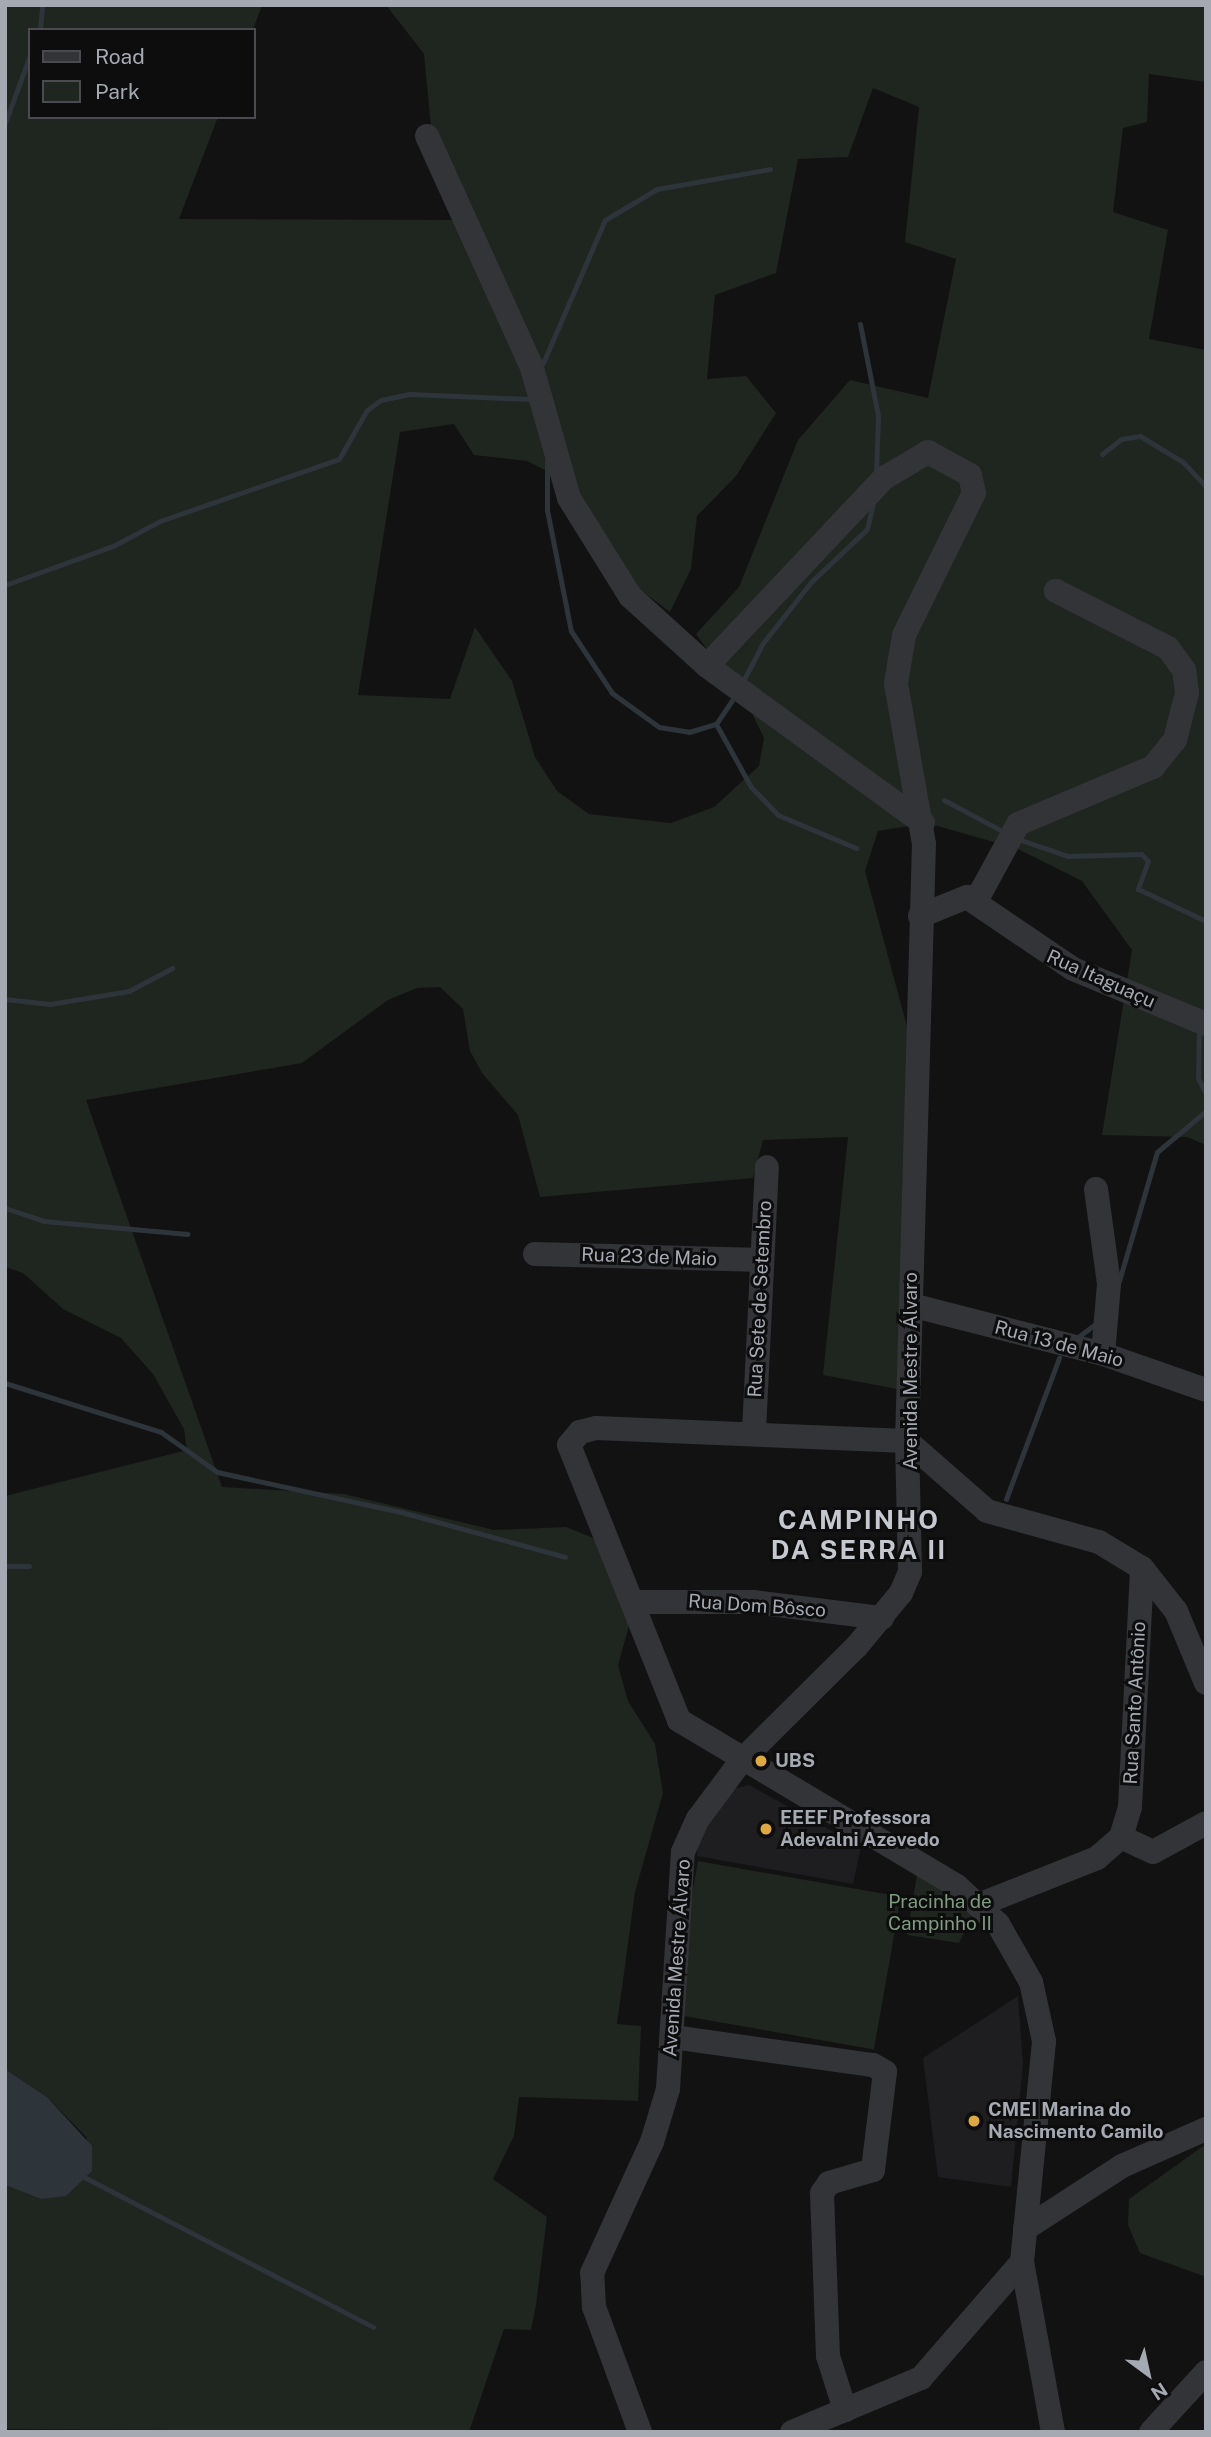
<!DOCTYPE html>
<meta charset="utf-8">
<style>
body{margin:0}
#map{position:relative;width:1211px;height:2437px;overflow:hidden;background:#121213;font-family:"Public Sans",sans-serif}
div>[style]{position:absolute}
.built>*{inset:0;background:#1e1e20}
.green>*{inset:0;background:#1f251f;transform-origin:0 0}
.water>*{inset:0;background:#2d343a}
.stream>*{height:5px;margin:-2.5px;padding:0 2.5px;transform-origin:2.5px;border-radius:2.5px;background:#2d343a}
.minor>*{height:24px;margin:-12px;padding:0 12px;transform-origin:12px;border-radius:12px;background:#333438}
.dots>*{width:19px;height:19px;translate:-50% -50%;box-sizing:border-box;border:4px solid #0d0d0e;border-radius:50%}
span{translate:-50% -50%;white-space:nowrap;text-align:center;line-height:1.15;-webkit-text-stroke:6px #0d0d0e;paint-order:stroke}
.street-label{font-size:19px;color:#a5a9b2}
.poi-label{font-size:19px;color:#a5a9b2;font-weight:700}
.left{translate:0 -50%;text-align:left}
.park-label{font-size:19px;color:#7e9b80}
.district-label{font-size:26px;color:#c5c8cf;font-weight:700;letter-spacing:2px}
.frame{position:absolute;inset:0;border:7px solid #a5a9b2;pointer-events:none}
.legend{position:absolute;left:28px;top:28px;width:228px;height:91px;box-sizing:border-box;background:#0d0d0e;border:2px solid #4a4b50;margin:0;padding:9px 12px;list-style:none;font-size:21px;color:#a5a9b2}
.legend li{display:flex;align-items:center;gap:14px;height:35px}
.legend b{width:35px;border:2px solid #4a4b50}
.north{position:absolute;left:1113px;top:2339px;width:70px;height:70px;-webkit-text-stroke:5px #0d0d0e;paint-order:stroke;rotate:147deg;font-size:19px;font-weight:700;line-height:28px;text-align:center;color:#a5a9b2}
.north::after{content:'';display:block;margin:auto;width:24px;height:32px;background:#a5a9b2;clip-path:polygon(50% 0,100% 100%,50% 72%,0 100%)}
</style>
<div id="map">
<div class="built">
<i style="clip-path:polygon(749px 1785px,861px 1847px,853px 1884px,697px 1856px,698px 1840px,733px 1789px)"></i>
<i style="clip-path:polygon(1018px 1996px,1023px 2064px,1011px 2187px,938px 2177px,923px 2058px)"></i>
</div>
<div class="green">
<i style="clip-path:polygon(evenodd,5px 5px,262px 5px,253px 30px,30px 30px,30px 117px,218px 117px,179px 219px,464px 220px,433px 148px,424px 54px,386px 5px,1206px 5px,1206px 82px,1149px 74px,1147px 122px,1123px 128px,1113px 212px,1168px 230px,1149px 339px,1206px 350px,1206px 1145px,1187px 1137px,1102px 1135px,1132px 950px,1082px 881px,1018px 849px,927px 823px,878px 831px,865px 871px,908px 1030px,897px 1389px,823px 1375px,848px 1137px,763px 1140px,753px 1178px,540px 1197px,518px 1115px,482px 1073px,470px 1051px,463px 1009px,440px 987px,417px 988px,388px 1000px,302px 1063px,86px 1100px,222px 1487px,344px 1494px,494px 1530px,566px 1527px,596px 1539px,631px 1619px,618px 1665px,628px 1701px,655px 1744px,663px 1793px,635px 1892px,617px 2024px,641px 2026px,638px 2101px,519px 2097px,514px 2136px,493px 2179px,547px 2217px,536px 2305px,531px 2330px,504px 2329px,469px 2432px,5px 2429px,5px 2185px,41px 2199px,87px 2138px,47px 2097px,5px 2069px,5px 1496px,187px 1450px,184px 1429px,153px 1374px,121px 1338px,63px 1309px,23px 1273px,5px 1267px,5px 5px,873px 88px,919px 107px,905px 242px,956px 259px,928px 398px,850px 380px,798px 440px,739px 587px,696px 634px,750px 709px,764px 738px,759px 766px,714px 807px,671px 823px,589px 814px,557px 791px,535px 757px,512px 681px,475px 627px,450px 699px,358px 695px,400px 432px,454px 424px,474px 455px,527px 461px,549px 472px,637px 587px,670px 612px,691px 569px,697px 516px,736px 476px,776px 413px,746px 376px,707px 379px,715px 295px,776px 273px,798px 159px,848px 157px,873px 88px)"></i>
<i style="left:698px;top:1861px;width:206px;height:155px;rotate:10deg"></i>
<i style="clip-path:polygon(918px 1869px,977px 1905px,959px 1943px,907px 1935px)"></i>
<i style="clip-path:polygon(1206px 2144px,1206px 2277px,1140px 2253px,1128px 2225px,1129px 2199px)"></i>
</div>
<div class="water">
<i style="clip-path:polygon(5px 2069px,47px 2097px,92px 2146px,92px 2171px,66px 2196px,41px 2199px,5px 2185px)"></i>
</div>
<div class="stream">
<i style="left:40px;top:30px;width:25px;rotate:-85deg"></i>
<i style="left:5px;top:123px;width:72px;rotate:-69.8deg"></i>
<i style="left:860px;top:324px;width:94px;rotate:78.9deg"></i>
<i style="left:878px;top:416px;width:57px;rotate:92deg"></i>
<i style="left:543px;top:363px;width:156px;rotate:-66.6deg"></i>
<i style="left:605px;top:220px;width:61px;rotate:-30.8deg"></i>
<i style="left:657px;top:189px;width:115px;rotate:-10deg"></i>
<i style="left:1102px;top:454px;width:24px;rotate:-38deg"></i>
<i style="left:1121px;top:439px;width:19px;rotate:-9deg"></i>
<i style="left:1140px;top:436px;width:50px;rotate:31.2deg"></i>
<i style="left:1183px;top:462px;width:34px;rotate:47deg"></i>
<i style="left:547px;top:461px;width:49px;rotate:90deg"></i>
<i style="left:547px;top:510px;width:123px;rotate:78.8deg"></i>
<i style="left:571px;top:631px;width:74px;rotate:56.5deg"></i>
<i style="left:612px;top:693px;width:58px;rotate:35.9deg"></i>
<i style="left:659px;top:727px;width:30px;rotate:9deg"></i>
<i style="left:689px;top:732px;width:28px;rotate:-17deg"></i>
<i style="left:716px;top:724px;width:30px;rotate:-56deg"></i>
<i style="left:5px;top:585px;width:115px;rotate:-19.9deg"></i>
<i style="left:113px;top:546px;width:53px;rotate:-28deg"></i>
<i style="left:160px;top:521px;width:189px;rotate:-19.1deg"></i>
<i style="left:339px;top:459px;width:56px;rotate:-60.3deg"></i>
<i style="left:367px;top:410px;width:17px;rotate:-36deg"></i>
<i style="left:381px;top:400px;width:30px;rotate:-12deg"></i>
<i style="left:410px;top:394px;width:120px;rotate:2.4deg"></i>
<i style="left:742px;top:683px;width:45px;rotate:-62.3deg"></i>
<i style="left:763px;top:643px;width:78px;rotate:-51.8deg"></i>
<i style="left:811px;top:582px;width:77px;rotate:-43.4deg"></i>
<i style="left:867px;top:529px;width:27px;rotate:-77deg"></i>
<i style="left:716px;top:724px;width:72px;rotate:60.9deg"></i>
<i style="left:751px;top:787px;width:39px;rotate:46deg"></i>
<i style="left:778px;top:815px;width:85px;rotate:22.9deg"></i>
<i style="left:944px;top:800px;width:70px;rotate:28deg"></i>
<i style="left:1018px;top:839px;width:53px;rotate:18.8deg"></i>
<i style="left:1068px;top:856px;width:73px;rotate:-1.6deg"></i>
<i style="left:1141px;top:854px;width:10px;rotate:45deg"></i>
<i style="left:1148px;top:861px;width:30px;rotate:110deg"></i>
<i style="left:1138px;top:889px;width:75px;rotate:25.2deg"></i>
<i style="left:5px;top:999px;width:45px;rotate:6.3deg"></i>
<i style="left:50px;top:1004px;width:80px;rotate:-9.3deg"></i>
<i style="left:129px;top:991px;width:49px;rotate:-28.1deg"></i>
<i style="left:1199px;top:1028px;width:50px;rotate:91.1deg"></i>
<i style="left:1198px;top:1078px;width:18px;rotate:63deg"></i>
<i style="left:5px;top:1208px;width:41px;rotate:18.4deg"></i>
<i style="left:44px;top:1221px;width:144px;rotate:5.2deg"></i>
<i style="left:1119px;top:1281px;width:134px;rotate:-73.6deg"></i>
<i style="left:1157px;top:1152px;width:64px;rotate:-39.9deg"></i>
<i style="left:1078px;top:1337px;width:25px;rotate:-37deg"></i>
<i style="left:5px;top:1383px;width:164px;rotate:17.4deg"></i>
<i style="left:161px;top:1432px;width:69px;rotate:35.5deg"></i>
<i style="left:217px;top:1472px;width:188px;rotate:12.3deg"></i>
<i style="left:401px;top:1512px;width:170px;rotate:15.3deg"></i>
<i style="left:1006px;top:1499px;width:151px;rotate:-69.4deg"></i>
<i style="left:5px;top:1566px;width:24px"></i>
<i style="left:80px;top:2175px;width:330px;rotate:27.4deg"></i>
</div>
<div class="minor">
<i style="left:427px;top:136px;width:255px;rotate:65.6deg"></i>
<i style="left:532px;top:368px;width:135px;rotate:74.1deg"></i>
<i style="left:569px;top:498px;width:115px;rotate:58.1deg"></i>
<i style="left:630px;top:596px;width:104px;rotate:42.3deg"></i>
<i style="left:707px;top:666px;width:267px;rotate:36deg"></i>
<i style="left:976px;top:901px;width:88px;rotate:-61.4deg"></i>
<i style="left:1018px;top:824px;width:147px;rotate:-22.9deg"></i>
<i style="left:1153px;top:767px;width:35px;rotate:-51deg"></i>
<i style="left:1175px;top:740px;width:49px;rotate:-75.7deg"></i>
<i style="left:1187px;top:693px;width:23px;rotate:-97deg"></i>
<i style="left:1184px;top:670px;width:27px;rotate:-126deg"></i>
<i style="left:1168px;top:648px;width:126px;rotate:-153deg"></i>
<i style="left:920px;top:916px;width:51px;rotate:-22deg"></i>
<i style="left:967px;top:897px;width:128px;rotate:34.2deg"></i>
<i style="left:1073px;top:969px;width:144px;rotate:22.5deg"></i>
<i style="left:1096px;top:1189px;width:96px;rotate:82.2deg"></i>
<i style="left:1109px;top:1284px;width:70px;rotate:94.9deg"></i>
<i style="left:535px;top:1254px;width:227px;rotate:1.5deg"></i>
<i style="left:911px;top:1305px;width:198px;rotate:14.3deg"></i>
<i style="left:1103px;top:1354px;width:109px;rotate:19.3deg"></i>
<i style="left:754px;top:1431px;width:264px;rotate:-87.2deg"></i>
<i style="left:632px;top:1602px;width:121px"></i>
<i style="left:753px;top:1602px;width:130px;rotate:7.1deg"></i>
<i style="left:1121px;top:1837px;width:35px;rotate:25deg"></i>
<i style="left:1153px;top:1852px;width:60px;rotate:-28.7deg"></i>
<i style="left:981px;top:1904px;width:125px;rotate:-21.6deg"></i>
<i style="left:1097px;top:1858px;width:32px;rotate:-41deg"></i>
<i style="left:1121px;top:1837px;width:31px;rotate:-73deg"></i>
<i style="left:1130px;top:1807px;width:239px;rotate:-87.1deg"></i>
<i style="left:673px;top:2037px;width:202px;rotate:8deg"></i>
<i style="left:873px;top:2065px;width:14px;rotate:30deg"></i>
<i style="left:885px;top:2072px;width:99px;rotate:97deg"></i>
<i style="left:873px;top:2170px;width:46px;rotate:163.5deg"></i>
<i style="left:829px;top:2183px;width:12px;rotate:125deg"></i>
<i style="left:822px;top:2193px;width:163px;rotate:87.9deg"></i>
<i style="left:828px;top:2356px;width:57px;rotate:72.5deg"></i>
<i style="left:1025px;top:2229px;width:116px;rotate:-33deg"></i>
<i style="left:1122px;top:2166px;width:92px;rotate:-23.8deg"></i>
<i style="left:640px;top:2432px;width:133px;rotate:-110.2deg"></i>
<i style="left:594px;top:2307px;width:34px;rotate:-93deg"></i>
<i style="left:592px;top:2273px;width:144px;rotate:-65.4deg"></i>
<i style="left:652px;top:2142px;width:55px;rotate:-73.2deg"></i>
<i style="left:668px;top:2089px;width:237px;rotate:-86.4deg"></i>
<i style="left:683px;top:1852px;width:36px;rotate:-66deg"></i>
<i style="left:698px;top:1819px;width:72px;rotate:-53.4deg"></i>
<i style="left:741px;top:1761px;width:163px;rotate:-44.8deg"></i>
<i style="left:857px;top:1646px;width:69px;rotate:-50.3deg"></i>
<i style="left:901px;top:1593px;width:23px;rotate:-67deg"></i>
<i style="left:910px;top:1572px;width:131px;rotate:-91.3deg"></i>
<i style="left:907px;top:1441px;width:597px;rotate:-88.37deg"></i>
<i style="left:924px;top:844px;width:163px;rotate:-99.9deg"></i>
<i style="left:896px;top:683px;width:49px;rotate:-80.5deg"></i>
<i style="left:904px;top:635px;width:158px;rotate:-63.8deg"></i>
<i style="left:974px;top:493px;width:18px;rotate:-103deg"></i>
<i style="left:970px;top:475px;width:48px;rotate:-151.3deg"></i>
<i style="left:928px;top:452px;width:51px;rotate:149.4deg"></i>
<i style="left:884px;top:478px;width:258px;rotate:133.3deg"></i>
<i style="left:792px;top:2432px;width:140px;rotate:-22.7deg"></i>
<i style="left:921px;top:2378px;width:154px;rotate:-49deg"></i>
<i style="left:1053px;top:2432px;width:173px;rotate:-100.3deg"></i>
<i style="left:1022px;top:2262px;width:222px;rotate:-84.3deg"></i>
<i style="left:1044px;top:2041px;width:60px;rotate:-102.4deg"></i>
<i style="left:1031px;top:1982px;width:67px;rotate:-119.6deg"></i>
<i style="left:998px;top:1924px;width:56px;rotate:-137.2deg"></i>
<i style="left:957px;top:1886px;width:324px;rotate:-149.2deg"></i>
<i style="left:679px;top:1720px;width:296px;rotate:-111.8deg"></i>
<i style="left:569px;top:1445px;width:17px;rotate:-50deg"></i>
<i style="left:580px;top:1432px;width:16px;rotate:-14deg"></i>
<i style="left:596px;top:1428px;width:311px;rotate:2.4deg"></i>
<i style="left:907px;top:1441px;width:106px;rotate:41.2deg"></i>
<i style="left:987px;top:1511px;width:116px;rotate:15.5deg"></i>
<i style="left:1099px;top:1542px;width:50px;rotate:31.2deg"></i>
<i style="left:1142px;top:1568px;width:55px;rotate:51.7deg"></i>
<i style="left:1176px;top:1611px;width:78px;rotate:67.4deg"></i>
<i style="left:1151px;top:2432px;width:81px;rotate:-47.5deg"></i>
</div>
<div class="dots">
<i style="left:761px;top:1761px;background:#dda940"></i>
<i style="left:766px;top:1829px;background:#dda940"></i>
<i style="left:974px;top:2121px;background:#dda940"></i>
</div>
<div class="street-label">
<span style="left:1101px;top:979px;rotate:24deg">Rua Itaguaçu</span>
<span style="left:649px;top:1257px;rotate:2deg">Rua 23 de Maio</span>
<span style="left:760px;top:1299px;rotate:-87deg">Rua Sete de Setembro</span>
<span style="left:1059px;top:1344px;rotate:15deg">Rua 13 de Maio</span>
<span style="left:911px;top:1371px;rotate:-90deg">Avenida Mestre Álvaro</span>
<span style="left:757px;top:1606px;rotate:4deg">Rua Dom Bôsco</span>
<span style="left:1135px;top:1703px;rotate:-87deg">Rua Santo Antônio</span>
<span style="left:677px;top:1958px;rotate:-86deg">Avenida Mestre Álvaro</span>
</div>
<div class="poi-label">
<span class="left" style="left:775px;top:1761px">UBS</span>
<span class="left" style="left:780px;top:1829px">EEEF Professora<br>Adevalni Azevedo</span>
<span class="left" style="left:988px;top:2121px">CMEI Marina do<br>Nascimento Camilo</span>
</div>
<div class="park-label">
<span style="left:940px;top:1913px">Pracinha de<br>Campinho II</span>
</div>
<div class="district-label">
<span style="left:859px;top:1535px">CAMPINHO<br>DA SERRA II</span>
</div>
<div class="frame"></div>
<ul class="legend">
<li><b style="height:9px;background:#333438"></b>Road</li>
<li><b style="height:19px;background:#1f251f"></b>Park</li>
</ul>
<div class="north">N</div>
</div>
